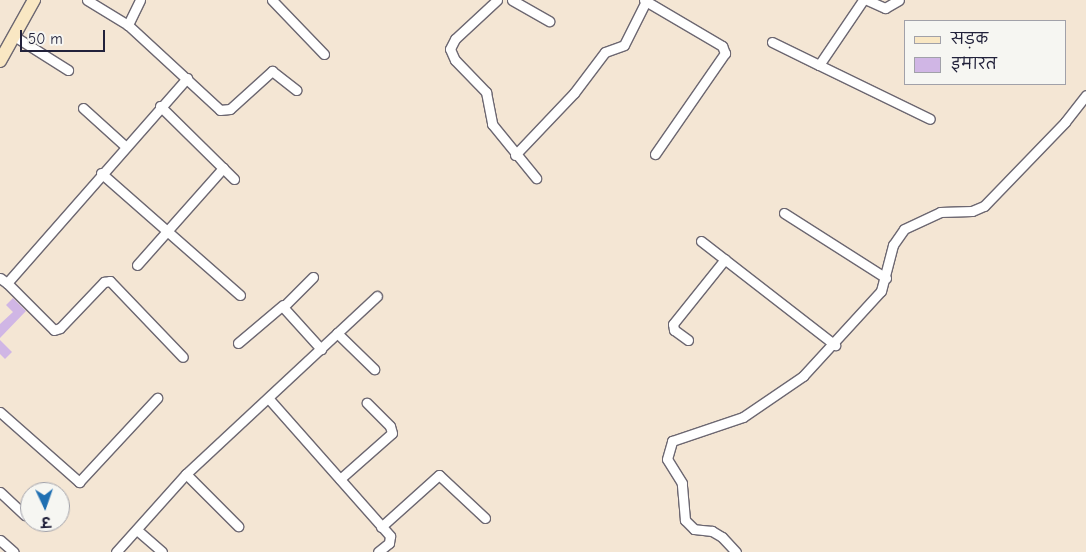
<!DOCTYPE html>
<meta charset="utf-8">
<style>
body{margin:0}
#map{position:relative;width:1086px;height:552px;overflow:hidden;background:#f4e6d4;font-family:"Comic Neue","Playpen Sans Deva",sans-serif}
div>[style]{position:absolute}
.building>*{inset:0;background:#d0b6e5}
.roads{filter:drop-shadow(1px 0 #6c6771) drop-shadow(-1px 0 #6c6771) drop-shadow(0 1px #6c6771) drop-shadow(0 -1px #6c6771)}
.street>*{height:9px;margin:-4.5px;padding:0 4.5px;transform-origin:4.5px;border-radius:4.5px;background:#fff}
.secondary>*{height:12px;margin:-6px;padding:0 6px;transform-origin:6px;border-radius:6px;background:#f9e7c3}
span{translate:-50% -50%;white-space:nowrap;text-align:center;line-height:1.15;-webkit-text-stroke:4.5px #f6f6f2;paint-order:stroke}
.legend{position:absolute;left:904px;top:20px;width:162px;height:65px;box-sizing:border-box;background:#f6f6f2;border:1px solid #a1a1a9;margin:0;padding:6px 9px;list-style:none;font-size:15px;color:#22223b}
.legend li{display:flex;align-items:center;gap:10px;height:25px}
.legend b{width:25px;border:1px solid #a1a1a9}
.north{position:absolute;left:20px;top:482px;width:50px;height:50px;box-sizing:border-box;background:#f6f6f2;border:1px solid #a1a1a9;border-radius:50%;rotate:177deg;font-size:14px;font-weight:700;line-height:20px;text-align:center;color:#22223b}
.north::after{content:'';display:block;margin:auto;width:18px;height:22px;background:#1f6fb2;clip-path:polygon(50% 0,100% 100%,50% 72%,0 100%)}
.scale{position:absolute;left:20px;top:30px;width:85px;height:22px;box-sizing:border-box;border:2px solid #22223b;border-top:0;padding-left:6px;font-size:15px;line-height:18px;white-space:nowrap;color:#22223b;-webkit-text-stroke:4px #f6f6f2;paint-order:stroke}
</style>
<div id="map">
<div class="building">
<i style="clip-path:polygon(13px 298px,26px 311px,0 338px,0 324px,13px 312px,6px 305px)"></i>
<i style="clip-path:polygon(0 340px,12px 352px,5px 359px,0 354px)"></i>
</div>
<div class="roads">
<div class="street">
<i style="left:87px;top:0;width:48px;rotate:31.4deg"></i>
<i style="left:140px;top:0;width:28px;rotate:116deg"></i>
<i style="left:128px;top:25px;width:125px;rotate:42.7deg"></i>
<i style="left:220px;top:110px;width:10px;rotate:-6deg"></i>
<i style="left:230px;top:109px;width:57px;rotate:-42.1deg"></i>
<i style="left:272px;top:71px;width:31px;rotate:38deg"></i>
<i style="left:272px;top:0;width:75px;rotate:46.1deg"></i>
<i style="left:497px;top:0;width:57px;rotate:137.1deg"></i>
<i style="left:455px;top:39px;width:11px;rotate:117deg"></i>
<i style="left:450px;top:49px;width:12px;rotate:66deg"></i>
<i style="left:455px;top:60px;width:45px;rotate:45.9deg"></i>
<i style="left:486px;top:92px;width:33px;rotate:79deg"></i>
<i style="left:492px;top:124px;width:70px;rotate:50.8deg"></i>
<i style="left:512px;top:0;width:43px;rotate:29.6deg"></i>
<i style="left:644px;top:0;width:91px;rotate:30.5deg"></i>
<i style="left:722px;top:46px;width:8px;rotate:67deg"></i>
<i style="left:725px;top:53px;width:123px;rotate:124.7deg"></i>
<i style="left:867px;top:0;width:20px;rotate:24deg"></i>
<i style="left:885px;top:8px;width:16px;rotate:-30deg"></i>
<i style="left:14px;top:36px;width:64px;rotate:32.2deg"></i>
<i style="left:772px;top:42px;width:52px;rotate:26.1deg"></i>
<i style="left:819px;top:65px;width:78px;rotate:-55.9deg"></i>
<i style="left:819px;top:65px;width:123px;rotate:25.9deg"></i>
<i style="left:160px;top:106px;width:104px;rotate:44.6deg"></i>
<i style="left:83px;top:108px;width:57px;rotate:42.1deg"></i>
<i style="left:515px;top:155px;width:86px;rotate:-46.4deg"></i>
<i style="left:574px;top:93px;width:51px;rotate:-52.9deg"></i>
<i style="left:605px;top:52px;width:20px;rotate:-20deg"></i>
<i style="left:624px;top:45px;width:49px;rotate:-63.4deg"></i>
<i style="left:101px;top:173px;width:185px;rotate:41.3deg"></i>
<i style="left:784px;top:213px;width:121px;rotate:32.5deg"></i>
<i style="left:701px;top:241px;width:170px;rotate:37.8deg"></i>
<i style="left:137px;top:265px;width:130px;rotate:-48.4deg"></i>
<i style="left:313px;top:277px;width:42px;rotate:135deg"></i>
<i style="left:283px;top:307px;width:57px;rotate:47.9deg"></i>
<i style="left:0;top:278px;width:9px;rotate:36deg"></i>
<i style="left:7px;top:283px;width:273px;rotate:-48.7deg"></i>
<i style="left:7px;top:283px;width:66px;rotate:45deg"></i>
<i style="left:54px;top:330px;width:6px;rotate:-18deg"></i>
<i style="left:60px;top:328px;width:64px;rotate:-46.3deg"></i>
<i style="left:104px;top:282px;width:6px;rotate:-9deg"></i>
<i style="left:110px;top:281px;width:105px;rotate:46.2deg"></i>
<i style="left:337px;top:333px;width:52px;rotate:44.2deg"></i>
<i style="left:688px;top:340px;width:17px;rotate:-144deg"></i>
<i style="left:674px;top:330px;width:6px;rotate:-99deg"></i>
<i style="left:673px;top:324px;width:83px;rotate:-51.3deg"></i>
<i style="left:238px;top:343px;width:59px;rotate:-40.2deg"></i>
<i style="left:269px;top:399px;width:183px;rotate:48.5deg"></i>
<i style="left:390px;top:536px;width:7px;rotate:98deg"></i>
<i style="left:389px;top:543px;width:14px;rotate:141deg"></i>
<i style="left:0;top:412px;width:106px;rotate:41.5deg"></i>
<i style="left:79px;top:482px;width:115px;rotate:-47.1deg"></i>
<i style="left:186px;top:474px;width:74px;rotate:45deg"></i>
<i style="left:340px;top:479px;width:69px;rotate:-41.5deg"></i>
<i style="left:392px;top:433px;width:7px;rotate:-106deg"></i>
<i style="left:390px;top:426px;width:33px;rotate:-135deg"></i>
<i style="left:0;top:492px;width:34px;rotate:43deg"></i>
<i style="left:381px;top:527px;width:78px;rotate:-41.9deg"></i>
<i style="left:439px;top:475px;width:63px;rotate:43.1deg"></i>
<i style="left:137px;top:530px;width:33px;rotate:41deg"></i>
<i style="left:0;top:540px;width:18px;rotate:41deg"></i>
<i style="left:116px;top:552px;width:105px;rotate:-48.1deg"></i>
<i style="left:186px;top:474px;width:261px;rotate:-43deg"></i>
<i style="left:736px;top:552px;width:21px;rotate:-133deg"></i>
<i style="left:722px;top:537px;width:12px;rotate:-149deg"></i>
<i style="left:712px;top:531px;width:18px;rotate:-174deg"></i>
<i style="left:694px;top:529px;width:13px;rotate:-135deg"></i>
<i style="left:685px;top:520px;width:37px;rotate:-95deg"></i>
<i style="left:682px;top:483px;width:28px;rotate:-122deg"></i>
<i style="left:667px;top:459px;width:19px;rotate:-74deg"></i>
<i style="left:672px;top:441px;width:75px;rotate:-18.7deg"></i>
<i style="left:743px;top:417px;width:73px;rotate:-34.3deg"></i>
<i style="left:803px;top:376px;width:115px;rotate:-47.5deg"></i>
<i style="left:881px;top:291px;width:48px;rotate:-75.4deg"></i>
<i style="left:893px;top:245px;width:19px;rotate:-55deg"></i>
<i style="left:904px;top:229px;width:40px;rotate:-25deg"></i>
<i style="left:940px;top:212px;width:32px;rotate:-2deg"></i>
<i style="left:972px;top:211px;width:13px;rotate:-23deg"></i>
<i style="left:984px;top:206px;width:117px;rotate:-46deg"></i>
<i style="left:1065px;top:122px;width:34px;rotate:-52deg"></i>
</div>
<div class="secondary">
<i style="left:0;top:61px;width:70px;rotate:-60.9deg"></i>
</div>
</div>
<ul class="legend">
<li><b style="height:6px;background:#f9e7c3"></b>सड़क</li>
<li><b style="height:14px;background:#d0b6e5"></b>इमारत</li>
</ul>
<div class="north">उ</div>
<div class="scale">50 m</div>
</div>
